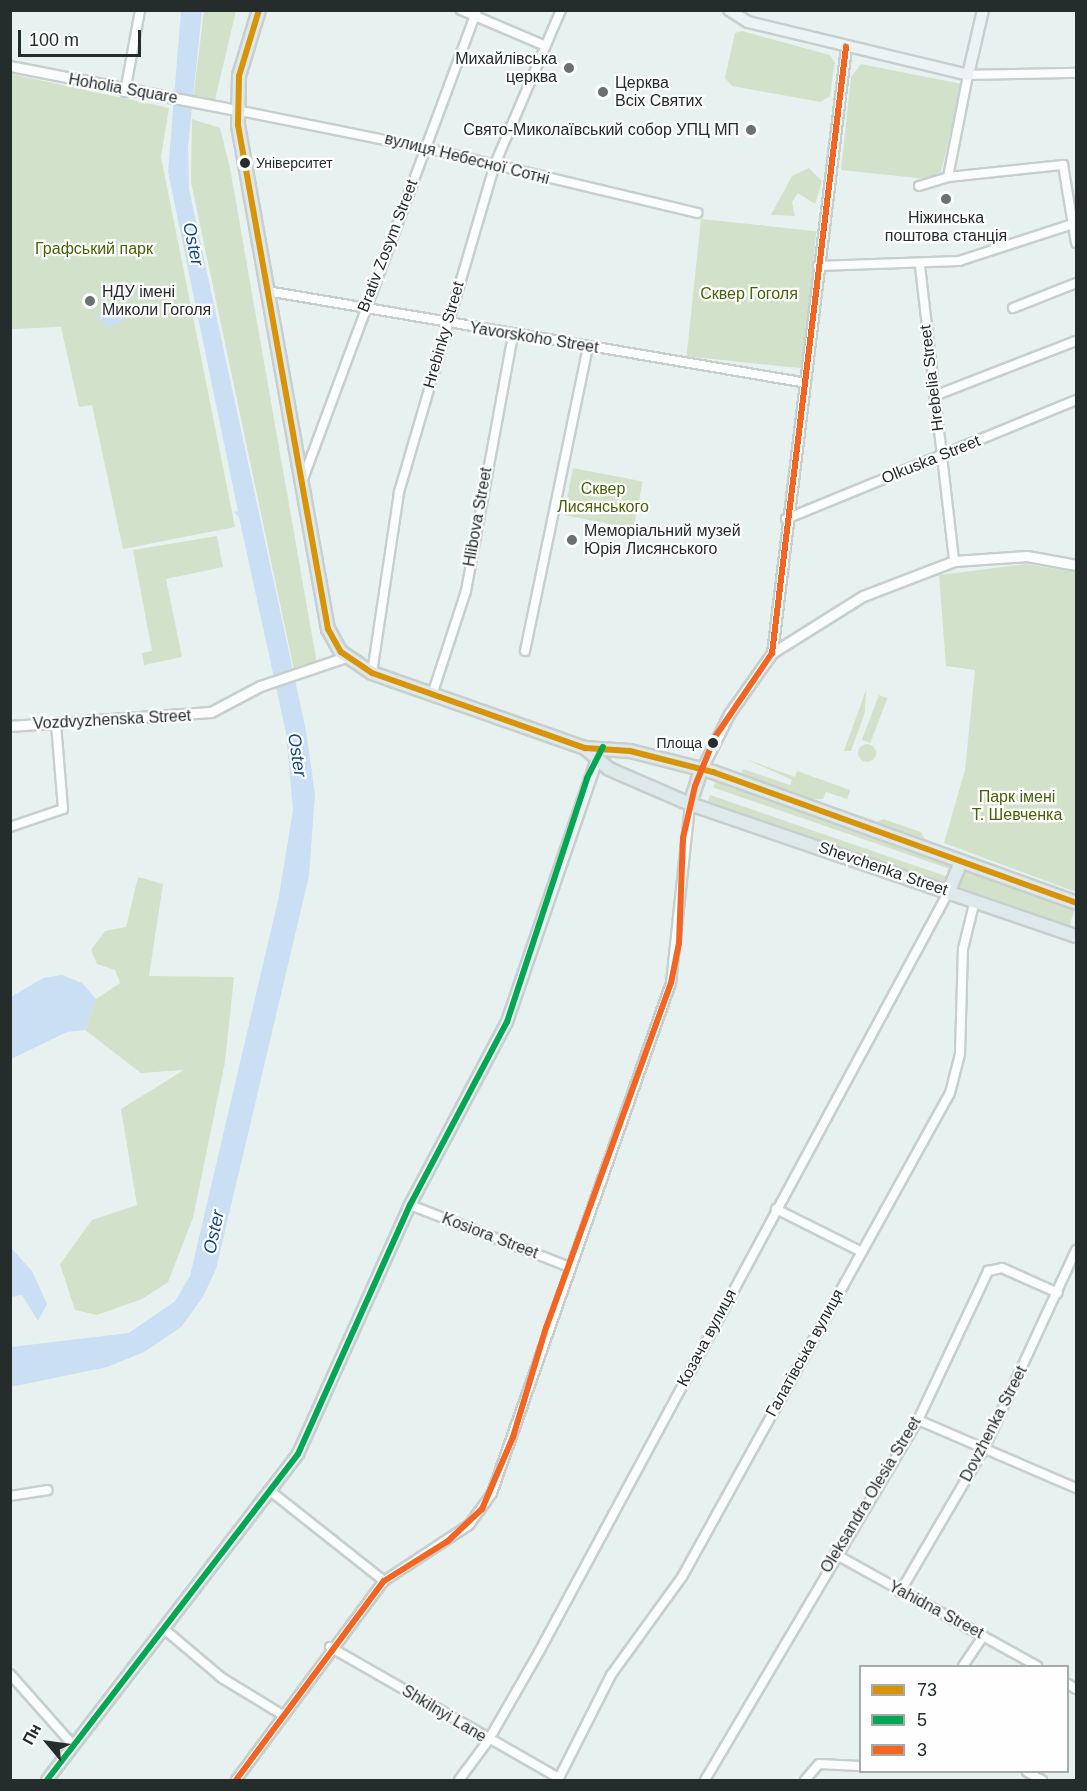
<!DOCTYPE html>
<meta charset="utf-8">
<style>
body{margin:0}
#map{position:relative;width:1087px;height:1791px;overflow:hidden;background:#e7f2f0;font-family:Helvetica,sans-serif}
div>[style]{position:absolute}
.green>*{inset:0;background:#d2e1c9;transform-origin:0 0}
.round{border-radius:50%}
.water>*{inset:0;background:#cadef4}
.roads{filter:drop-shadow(2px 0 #c7cfce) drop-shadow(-2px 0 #c7cfce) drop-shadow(0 2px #c7cfce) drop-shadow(0 -2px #c7cfce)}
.minor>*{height:8px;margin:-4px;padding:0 4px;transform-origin:4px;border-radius:4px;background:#fbfdfd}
.tertiary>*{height:9px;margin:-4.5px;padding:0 4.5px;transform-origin:4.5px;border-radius:4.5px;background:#fbfdfd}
.secondary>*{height:10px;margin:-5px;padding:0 5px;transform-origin:5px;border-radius:5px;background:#ecf3f4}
.primary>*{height:12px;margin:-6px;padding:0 6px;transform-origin:6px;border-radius:6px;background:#dde9eb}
.bus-1>*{height:6px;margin:-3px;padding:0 3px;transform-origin:3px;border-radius:3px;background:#d89407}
.bus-2>*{height:6px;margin:-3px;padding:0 3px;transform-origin:3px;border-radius:3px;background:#00a651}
.bus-3>*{height:6px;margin:-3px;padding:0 3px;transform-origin:3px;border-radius:3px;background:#f26522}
.dots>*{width:16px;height:16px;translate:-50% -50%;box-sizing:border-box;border:3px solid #fefefe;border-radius:50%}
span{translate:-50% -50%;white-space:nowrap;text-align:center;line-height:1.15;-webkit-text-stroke:4.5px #fefefe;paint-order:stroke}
.bus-label{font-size:14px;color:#252c2c}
.left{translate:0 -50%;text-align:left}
.right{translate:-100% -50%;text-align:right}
.poi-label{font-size:16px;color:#252c2c}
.street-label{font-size:16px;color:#252c2c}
.park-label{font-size:16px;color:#476209}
.water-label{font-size:18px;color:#124782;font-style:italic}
.frame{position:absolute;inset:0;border:12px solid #252c2c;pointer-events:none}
.legend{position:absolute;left:859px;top:1665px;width:210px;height:108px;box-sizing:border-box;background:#fefefe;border:2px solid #a7aaaa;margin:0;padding:8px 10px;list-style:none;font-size:18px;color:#252c2c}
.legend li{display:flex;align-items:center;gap:12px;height:30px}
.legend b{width:30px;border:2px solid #a7aaaa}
.north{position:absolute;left:18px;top:1713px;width:60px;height:60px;-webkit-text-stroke:4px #fefefe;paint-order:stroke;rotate:299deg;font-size:16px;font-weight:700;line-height:24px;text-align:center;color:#252c2c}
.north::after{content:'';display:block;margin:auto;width:21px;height:27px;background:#252c2c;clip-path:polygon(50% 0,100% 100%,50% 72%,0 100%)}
.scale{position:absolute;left:18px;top:30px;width:123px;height:27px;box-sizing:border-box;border:3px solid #252c2c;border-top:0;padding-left:8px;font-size:18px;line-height:21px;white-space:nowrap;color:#252c2c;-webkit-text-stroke:4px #fefefe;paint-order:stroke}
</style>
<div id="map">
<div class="green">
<i style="clip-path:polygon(204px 11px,236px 11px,214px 104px,193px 100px)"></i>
<i style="clip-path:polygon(742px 31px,830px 55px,835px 63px,830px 96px,821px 102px,732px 86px,725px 78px,735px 33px)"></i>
<i style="clip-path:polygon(861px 64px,962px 84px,941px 172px,926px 179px,841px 170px,851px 77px)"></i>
<i style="clip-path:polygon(11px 74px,169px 108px,161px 157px,235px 527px,123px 549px,92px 405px,79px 407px,61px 327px,11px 329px)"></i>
<i style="clip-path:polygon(192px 119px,220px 128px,230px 168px,317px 664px,294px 670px,191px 182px)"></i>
<i style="clip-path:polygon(809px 168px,822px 181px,815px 204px,798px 193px,792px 202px,795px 216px,771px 215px,792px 176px)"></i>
<i style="left:701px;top:219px;width:116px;height:138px;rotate:6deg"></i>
<i style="left:573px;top:468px;width:71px;height:48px;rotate:11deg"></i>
<i style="clip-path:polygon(217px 536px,223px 567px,166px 579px,182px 657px,144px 665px,142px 653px,152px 651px,133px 550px)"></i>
<i style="clip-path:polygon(1025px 564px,1076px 572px,1076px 892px,944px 843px,965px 770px,975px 670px,946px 666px,939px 575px)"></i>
<i style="clip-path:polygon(866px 690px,865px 712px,851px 751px,844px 751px)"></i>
<i style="left:879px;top:695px;width:9px;height:48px;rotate:21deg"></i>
<i class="round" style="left:858px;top:744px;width:18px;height:18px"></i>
<i style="clip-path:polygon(746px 759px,795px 777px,797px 771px,850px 790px,847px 799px,826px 792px,823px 799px,812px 799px,741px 774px,743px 769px,790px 785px,792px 780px)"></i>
<i style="left:716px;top:779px;width:252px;height:9px;rotate:19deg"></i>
<i style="left:710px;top:795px;width:252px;height:9px;rotate:19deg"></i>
<i style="clip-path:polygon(883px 819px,921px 832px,925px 839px,877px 822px)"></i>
<i style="left:965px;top:867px;width:118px;height:24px;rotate:20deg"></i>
<i style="clip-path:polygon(138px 877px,163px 884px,149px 976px,234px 977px,225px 1062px,193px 1218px,168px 1282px,142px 1299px,97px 1315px,75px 1310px,60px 1264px,92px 1220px,137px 1205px,121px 1109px,184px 1070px,141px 1073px,85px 1030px,96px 999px,120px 983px,115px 970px,97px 964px,91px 950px,105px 931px,126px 927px)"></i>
</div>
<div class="water">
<i style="clip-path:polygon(181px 11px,202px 11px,188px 146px,189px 189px,306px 731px,315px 794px,309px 876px,216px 1269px,203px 1297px,181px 1327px,144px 1352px,107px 1367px,11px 1387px,11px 1347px,129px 1333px,175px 1301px,190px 1276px,279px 896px,293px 810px,286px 733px,239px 517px,234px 512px,238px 511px,168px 172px)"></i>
<i style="clip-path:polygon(111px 306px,127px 319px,108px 328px,96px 315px)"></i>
<i style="clip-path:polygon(62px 975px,82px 983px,96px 999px,85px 1030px,67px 1032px,11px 1059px,11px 997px,43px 978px)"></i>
<i style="clip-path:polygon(11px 1248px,32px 1271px,47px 1304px,38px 1321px,22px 1295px,11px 1297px)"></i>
</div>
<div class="roads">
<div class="minor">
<i style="left:461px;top:10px;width:92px;rotate:23deg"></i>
<i style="left:125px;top:92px;width:83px;rotate:-79.6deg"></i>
<i style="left:236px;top:110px;width:193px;rotate:11.4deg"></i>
<i style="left:425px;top:148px;width:280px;rotate:13.4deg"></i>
<i style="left:948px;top:177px;width:104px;rotate:-78.9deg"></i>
<i style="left:968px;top:75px;width:108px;rotate:-1.1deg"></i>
<i style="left:919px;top:186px;width:30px;rotate:-17deg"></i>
<i style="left:948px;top:177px;width:116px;rotate:-6deg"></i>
<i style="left:1063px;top:165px;width:79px;rotate:80.5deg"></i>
<i style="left:818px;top:266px;width:141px;rotate:-2deg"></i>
<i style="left:959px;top:261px;width:120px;rotate:-18deg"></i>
<i style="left:920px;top:266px;width:297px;rotate:83.4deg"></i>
<i style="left:267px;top:291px;width:542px;rotate:9.67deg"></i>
<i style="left:1013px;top:308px;width:68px;rotate:-21.6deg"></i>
<i style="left:934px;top:396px;width:152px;rotate:-21.2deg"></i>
<i style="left:303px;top:479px;width:500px;rotate:-69.65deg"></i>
<i style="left:786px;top:519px;width:313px;rotate:-22.3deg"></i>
<i style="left:525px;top:651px;width:310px;rotate:-78.3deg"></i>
<i style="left:372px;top:673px;width:183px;rotate:-81.5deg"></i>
<i style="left:399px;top:492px;width:342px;rotate:-73.7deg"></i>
<i style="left:495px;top:164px;width:168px;rotate:-66.8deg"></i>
<i style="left:432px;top:695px;width:109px;rotate:-71.9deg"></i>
<i style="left:466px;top:591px;width:260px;rotate:-79.6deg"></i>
<i style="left:10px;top:827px;width:56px;rotate:-18.8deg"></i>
<i style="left:63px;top:809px;width:86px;rotate:-94.7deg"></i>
<i style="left:410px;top:1205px;width:172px;rotate:21.2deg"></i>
<i style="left:776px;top:1209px;width:94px;rotate:26.6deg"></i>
<i style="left:918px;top:1420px;width:172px;rotate:23.3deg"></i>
<i style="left:273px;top:1493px;width:142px;rotate:38.4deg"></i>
<i style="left:10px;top:1496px;width:38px;rotate:-9deg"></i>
<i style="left:835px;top:1554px;width:231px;rotate:29deg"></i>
<i style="left:900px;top:1592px;width:166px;rotate:-59.6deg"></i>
<i style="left:984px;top:1449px;width:219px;rotate:-65.2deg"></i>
<i style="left:164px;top:1629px;width:76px;rotate:40.2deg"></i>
<i style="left:222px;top:1678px;width:69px;rotate:31.4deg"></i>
<i style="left:330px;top:1647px;width:264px;rotate:29.8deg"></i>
<i style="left:963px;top:1666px;width:36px;rotate:-56deg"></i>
<i style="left:10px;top:1674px;width:96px;rotate:48.4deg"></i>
<i style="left:1068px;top:1684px;width:9px;rotate:32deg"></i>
<i style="left:1027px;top:1772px;width:17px;rotate:28deg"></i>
<i style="left:236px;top:1780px;width:248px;rotate:-53.4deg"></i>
<i style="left:384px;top:1581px;width:102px;rotate:-33.4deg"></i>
<i style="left:469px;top:1525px;width:39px;rotate:-54deg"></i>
<i style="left:492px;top:1493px;width:541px;rotate:-70.66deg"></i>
<i style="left:671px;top:983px;width:180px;rotate:-83.9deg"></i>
<i style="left:459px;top:1780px;width:49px;rotate:-53.4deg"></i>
<i style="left:488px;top:1741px;width:103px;rotate:-60.2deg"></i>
<i style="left:539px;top:1652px;width:864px;rotate:-61.69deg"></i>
<i style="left:558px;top:1780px;width:118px;rotate:-63.2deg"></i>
<i style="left:611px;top:1675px;width:121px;rotate:-54.1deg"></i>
<i style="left:682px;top:1577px;width:553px;rotate:-61.03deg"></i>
<i style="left:950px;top:1093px;width:40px;rotate:-75.6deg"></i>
<i style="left:960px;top:1054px;width:105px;rotate:-88.4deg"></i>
<i style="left:963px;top:949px;width:50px;rotate:-76.2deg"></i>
<i style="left:705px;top:1780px;width:418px;rotate:-59.4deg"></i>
<i style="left:918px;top:1420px;width:165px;rotate:-64.8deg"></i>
<i style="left:988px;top:1271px;width:14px;rotate:-12deg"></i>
<i style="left:1002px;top:1268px;width:61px;rotate:24.1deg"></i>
<i style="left:805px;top:1780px;width:21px;rotate:-49deg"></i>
<i style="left:819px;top:1764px;width:41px;rotate:2.8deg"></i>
</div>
<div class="tertiary">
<i style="left:10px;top:66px;width:230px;rotate:11deg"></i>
<i style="left:772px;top:653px;width:107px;rotate:-32.1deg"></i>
<i style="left:863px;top:596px;width:97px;rotate:-21deg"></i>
<i style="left:954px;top:561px;width:73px;rotate:-3.9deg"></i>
<i style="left:1027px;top:556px;width:50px;rotate:10.4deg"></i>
<i style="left:10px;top:726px;width:201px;rotate:-4deg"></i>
<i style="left:211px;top:712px;width:55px;rotate:-28deg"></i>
<i style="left:260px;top:686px;width:91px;rotate:-18.6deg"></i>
<i style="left:701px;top:770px;width:63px;rotate:-63.4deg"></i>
<i style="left:729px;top:714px;width:75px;rotate:-54.8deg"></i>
<i style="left:772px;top:653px;width:611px;rotate:-83.04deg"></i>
</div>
<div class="secondary">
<i style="left:729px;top:10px;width:22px;rotate:32deg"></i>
<i style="left:748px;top:22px;width:226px;rotate:13.5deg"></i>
<i style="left:968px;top:75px;width:67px;rotate:-77deg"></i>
<i style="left:47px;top:1780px;width:411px;rotate:-52.4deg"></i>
<i style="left:298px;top:1454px;width:273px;rotate:-65.8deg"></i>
<i style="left:410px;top:1205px;width:207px;rotate:-62.1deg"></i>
<i style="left:507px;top:1022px;width:275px;rotate:-71.1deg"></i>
</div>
<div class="primary">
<i style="left:259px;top:10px;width:69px;rotate:106.9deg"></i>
<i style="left:239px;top:76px;width:49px;rotate:91.2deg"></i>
<i style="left:238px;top:125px;width:512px;rotate:79.88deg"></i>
<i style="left:328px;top:629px;width:26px;rotate:61deg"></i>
<i style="left:341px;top:652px;width:37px;rotate:34deg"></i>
<i style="left:372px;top:673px;width:226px;rotate:19.4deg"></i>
<i style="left:585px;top:748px;width:45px;rotate:3.8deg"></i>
<i style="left:630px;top:751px;width:86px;rotate:14.2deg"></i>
<i style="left:713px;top:772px;width:386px;rotate:19.8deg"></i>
<i style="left:585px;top:748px;width:32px;rotate:41deg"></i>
<i style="left:609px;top:769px;width:88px;rotate:23.4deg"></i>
<i style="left:690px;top:804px;width:408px;rotate:18.9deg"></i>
<i style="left:690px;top:804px;width:36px;rotate:-72deg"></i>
<i style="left:949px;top:891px;width:32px;rotate:-68deg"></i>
</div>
</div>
<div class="bus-1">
<i style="left:259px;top:10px;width:69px;rotate:106.9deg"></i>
<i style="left:239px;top:76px;width:49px;rotate:91.2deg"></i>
<i style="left:238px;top:125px;width:512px;rotate:79.88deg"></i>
<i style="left:328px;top:629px;width:26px;rotate:61deg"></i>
<i style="left:341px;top:652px;width:37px;rotate:34deg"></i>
<i style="left:372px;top:673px;width:226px;rotate:19.4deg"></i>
<i style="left:585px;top:748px;width:45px;rotate:3.8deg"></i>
<i style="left:630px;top:751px;width:86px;rotate:14.2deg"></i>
<i style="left:713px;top:772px;width:386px;rotate:19.8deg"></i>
</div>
<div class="bus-2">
<i style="left:47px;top:1780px;width:411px;rotate:-52.4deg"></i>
<i style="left:298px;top:1454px;width:273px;rotate:-65.8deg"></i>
<i style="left:410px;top:1205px;width:207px;rotate:-62.1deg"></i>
<i style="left:507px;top:1022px;width:257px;rotate:-71.8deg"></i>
<i style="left:587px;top:778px;width:35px;rotate:-63deg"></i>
</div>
<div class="bus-3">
<i style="left:236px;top:1780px;width:248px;rotate:-53.4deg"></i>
<i style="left:384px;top:1581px;width:75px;rotate:-32deg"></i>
<i style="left:448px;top:1541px;width:47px;rotate:-43.3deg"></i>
<i style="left:482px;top:1509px;width:78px;rotate:-66.7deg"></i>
<i style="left:513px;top:1437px;width:114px;rotate:-73.2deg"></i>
<i style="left:546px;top:1328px;width:367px;rotate:-70.1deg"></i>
<i style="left:671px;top:983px;width:41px;rotate:-78.7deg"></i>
<i style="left:679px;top:943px;width:105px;rotate:-87.8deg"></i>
<i style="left:683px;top:838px;width:53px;rotate:-77deg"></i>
<i style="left:695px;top:786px;width:53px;rotate:-67.8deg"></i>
<i style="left:715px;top:737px;width:102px;rotate:-55.8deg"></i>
<i style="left:772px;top:653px;width:611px;rotate:-83.04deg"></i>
</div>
<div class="dots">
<i style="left:569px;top:68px;background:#697171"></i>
<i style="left:603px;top:92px;background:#697171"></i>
<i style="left:751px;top:130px;background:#697171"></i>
<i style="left:245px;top:163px;background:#252c2c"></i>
<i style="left:946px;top:199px;background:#697171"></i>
<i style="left:90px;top:301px;background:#697171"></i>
<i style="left:572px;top:540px;background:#697171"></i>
<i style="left:713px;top:743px;background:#252c2c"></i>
</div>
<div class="bus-label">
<span class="left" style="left:256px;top:163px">Університет</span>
<span class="right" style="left:702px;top:743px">Площа</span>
</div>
<div class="poi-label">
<span class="right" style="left:557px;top:68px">Михайлівська<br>церква</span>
<span class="left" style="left:615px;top:92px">Церква<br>Всіх Святих</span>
<span class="right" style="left:739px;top:130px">Свято-Миколаївський собор УПЦ МП</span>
<span style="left:946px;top:227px">Ніжинська<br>поштова станція</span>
<span class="left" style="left:102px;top:301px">НДУ імені<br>Миколи Гоголя</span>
<span class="left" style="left:584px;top:540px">Меморіальний музей<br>Юрія Лисянського</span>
</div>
<div class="street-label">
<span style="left:123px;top:89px;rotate:10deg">Hoholia Square</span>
<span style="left:467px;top:159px;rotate:14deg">вулиця Небесної Сотні</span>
<span style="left:388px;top:246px;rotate:-69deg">Brativ Zosym Street</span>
<span style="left:444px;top:335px;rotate:-74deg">Hrebinky Street</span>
<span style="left:534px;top:338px;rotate:9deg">Yavorskoho Street</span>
<span style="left:932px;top:378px;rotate:-97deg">Hrebelia Street</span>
<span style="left:931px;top:460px;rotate:-22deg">Olkuska Street</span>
<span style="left:478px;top:517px;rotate:-80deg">Hlibova Street</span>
<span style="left:112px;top:720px;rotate:-3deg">Vozdvyzhenska Street</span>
<span style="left:883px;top:869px;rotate:19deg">Shevchenka Street</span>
<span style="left:490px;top:1236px;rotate:21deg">Kosiora Street</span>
<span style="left:707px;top:1338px;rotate:-62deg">Козача вулиця</span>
<span style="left:805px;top:1353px;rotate:-61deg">Галатівська вулиця</span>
<span style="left:994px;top:1424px;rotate:-63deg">Dovzhenka Street</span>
<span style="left:871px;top:1495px;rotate:-59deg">Oleksandra Olesia Street</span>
<span style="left:936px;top:1610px;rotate:28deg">Yahidna Street</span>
<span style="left:444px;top:1714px;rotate:31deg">Shkilnyi Lane</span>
</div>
<div class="park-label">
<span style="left:94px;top:249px">Графський парк</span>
<span style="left:749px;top:294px">Сквер Гоголя</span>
<span style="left:603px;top:498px">Сквер<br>Лисянського</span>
<span style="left:1017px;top:806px">Парк імені<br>Т. Шевченка</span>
</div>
<div class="water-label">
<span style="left:193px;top:244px;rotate:78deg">Oster</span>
<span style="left:297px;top:755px;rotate:81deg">Oster</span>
<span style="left:214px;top:1232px;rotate:-78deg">Oster</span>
</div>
<div class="frame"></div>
<ul class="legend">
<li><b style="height:8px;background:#d89407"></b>73</li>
<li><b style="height:8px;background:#00a651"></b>5</li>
<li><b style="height:8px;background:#f26522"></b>3</li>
</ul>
<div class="north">Пн</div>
<div class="scale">100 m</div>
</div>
